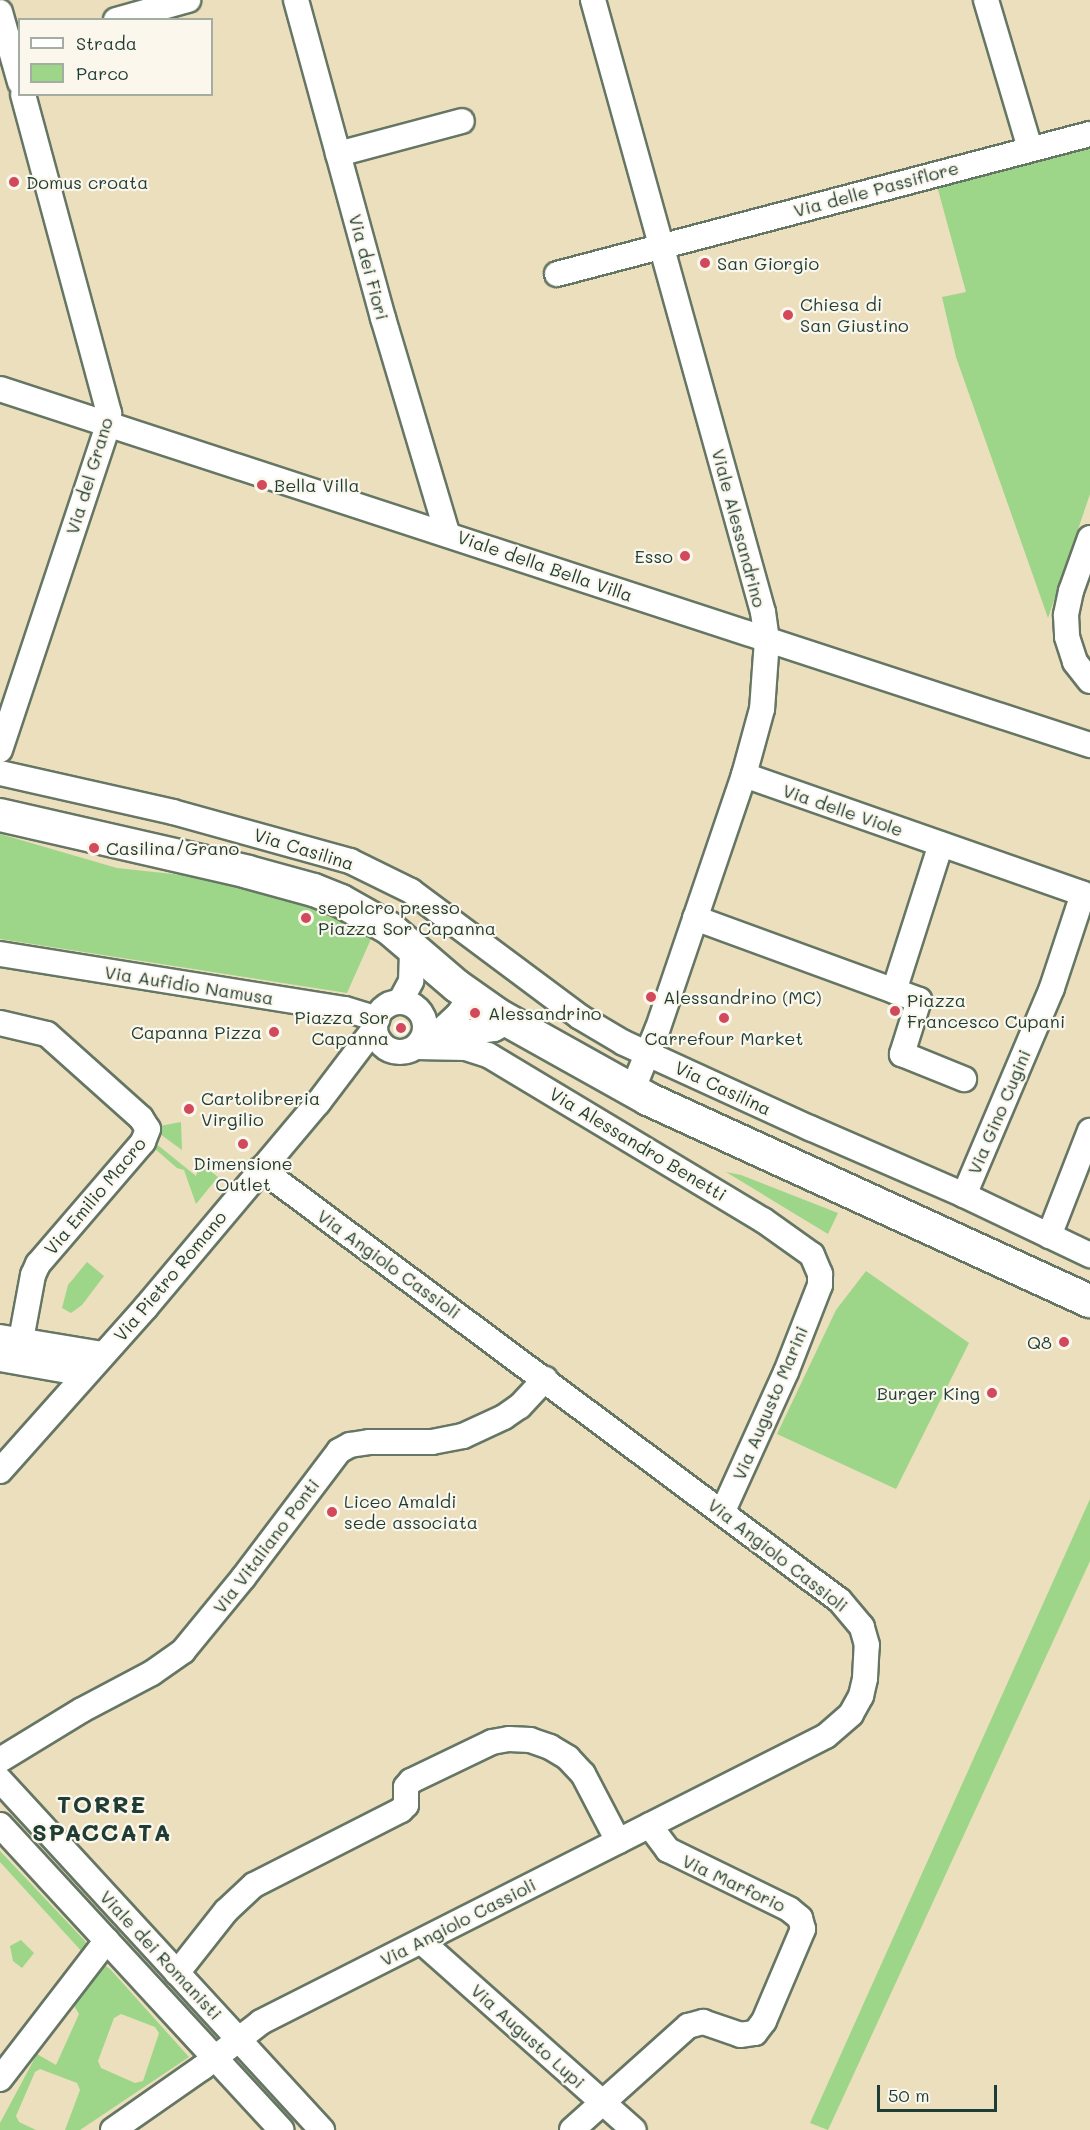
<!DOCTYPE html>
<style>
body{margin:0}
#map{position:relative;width:1090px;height:2130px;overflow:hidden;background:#ebdfbd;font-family:Mali,sans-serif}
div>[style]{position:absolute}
.green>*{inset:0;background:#9dd688}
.roads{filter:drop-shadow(2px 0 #667664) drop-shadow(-2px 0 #667664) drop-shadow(0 2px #667664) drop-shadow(0 -2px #667664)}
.minor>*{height:24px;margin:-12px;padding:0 12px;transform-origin:12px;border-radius:12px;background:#fff}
.minor>.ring{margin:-12px;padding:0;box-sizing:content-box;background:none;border:24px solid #fff;border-radius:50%}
.major>*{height:32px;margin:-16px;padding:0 16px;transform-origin:16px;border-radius:16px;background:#fff}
.dots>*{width:16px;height:16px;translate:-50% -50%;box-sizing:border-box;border:3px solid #fbf7ec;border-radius:50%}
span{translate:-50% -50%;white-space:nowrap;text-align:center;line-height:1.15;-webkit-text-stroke:4.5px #fbf7ec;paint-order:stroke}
.poi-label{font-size:18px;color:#1f3d34}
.left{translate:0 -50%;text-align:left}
.right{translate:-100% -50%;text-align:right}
.street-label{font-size:18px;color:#1f3d34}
.district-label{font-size:24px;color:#1f3d34;font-weight:700;letter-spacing:1.5px}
.legend{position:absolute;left:18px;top:18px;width:195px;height:78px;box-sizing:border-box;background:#fbf7ec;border:2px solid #a3ada2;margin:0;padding:8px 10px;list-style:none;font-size:18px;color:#1f3d34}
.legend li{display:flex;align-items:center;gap:12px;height:30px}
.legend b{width:30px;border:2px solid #a3ada2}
.scale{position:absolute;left:877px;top:2085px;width:120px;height:27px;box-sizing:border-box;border:3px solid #1f3d34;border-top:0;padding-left:8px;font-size:18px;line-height:21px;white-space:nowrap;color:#1f3d34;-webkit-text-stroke:4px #fbf7ec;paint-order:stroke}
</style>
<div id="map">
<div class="green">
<i style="clip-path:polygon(1090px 144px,1090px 494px,1048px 618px,956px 357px,942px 297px,966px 292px,937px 186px)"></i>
<i style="clip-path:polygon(0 834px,117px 868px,219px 879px,313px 903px,371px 939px,347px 993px,0 939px)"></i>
<i style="clip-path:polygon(181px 1122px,182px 1150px,160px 1134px,160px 1126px)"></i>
<i style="clip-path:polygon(154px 1142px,196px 1176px,200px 1163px,218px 1177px,196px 1204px,184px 1170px,177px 1168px,154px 1148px)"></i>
<i style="clip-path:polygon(726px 1172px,741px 1175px,838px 1213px,828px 1234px)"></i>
<i style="clip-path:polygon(87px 1262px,104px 1276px,82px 1305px,71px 1313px,62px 1308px,68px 1285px)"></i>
<i style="clip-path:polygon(866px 1271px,969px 1343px,896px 1489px,777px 1434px,836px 1310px)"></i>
<i style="clip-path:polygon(1090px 1499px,1090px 1561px,828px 2130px,810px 2123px)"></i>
<i style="clip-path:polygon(0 1851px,85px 1941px,88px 1947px,84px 1954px,0 1862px)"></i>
<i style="clip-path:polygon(21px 1940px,34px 1953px,22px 1968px,13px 1961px,10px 1946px)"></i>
<i style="clip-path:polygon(evenodd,103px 1964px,110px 1969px,189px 2057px,80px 2130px,65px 2130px,80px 2090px,77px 2083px,40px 2069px,35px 2072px,16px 2116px,19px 2122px,36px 2130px,0 2130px,0 2123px,37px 2054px,56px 2065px,79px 2014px,73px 2004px,103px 1964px,121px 2014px,155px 2027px,159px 2033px,143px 2081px,135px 2083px,101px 2068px,98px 2061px,114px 2018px,121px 2014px)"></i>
</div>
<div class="roads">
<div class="minor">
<i style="left:296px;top:0;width:330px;rotate:74.7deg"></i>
<i style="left:383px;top:318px;width:224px;rotate:73.4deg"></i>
<i style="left:593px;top:0;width:635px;rotate:74.48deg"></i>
<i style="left:763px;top:612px;width:28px;rotate:82deg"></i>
<i style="left:767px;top:640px;width:69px;rotate:94.1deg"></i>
<i style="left:762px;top:709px;width:68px;rotate:105.3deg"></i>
<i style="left:744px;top:775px;width:269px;rotate:108.8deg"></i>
<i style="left:657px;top:1030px;width:66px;rotate:112.3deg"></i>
<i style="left:986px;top:0;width:155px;rotate:73.5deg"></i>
<i style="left:0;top:12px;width:73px;rotate:74.1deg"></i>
<i style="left:116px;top:20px;width:75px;rotate:-15.5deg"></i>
<i style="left:338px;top:154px;width:128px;rotate:-14.9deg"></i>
<i style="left:557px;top:274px;width:551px;rotate:-14.72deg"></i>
<i style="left:0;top:389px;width:1147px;rotate:18.09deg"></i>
<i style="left:1090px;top:538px;width:56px;rotate:109.7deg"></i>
<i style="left:1071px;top:591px;width:25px;rotate:102deg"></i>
<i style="left:1066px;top:615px;width:22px;rotate:87deg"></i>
<i style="left:1067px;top:637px;width:26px;rotate:72deg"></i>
<i style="left:1075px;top:662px;width:24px;rotate:52deg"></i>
<i style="left:0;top:750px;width:342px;rotate:-71.6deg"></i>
<i style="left:108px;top:425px;width:12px;rotate:-85deg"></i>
<i style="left:109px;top:413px;width:330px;rotate:-105.1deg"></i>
<i style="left:0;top:773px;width:177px;rotate:12.7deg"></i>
<i style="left:173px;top:812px;width:184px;rotate:15.5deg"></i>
<i style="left:350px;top:861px;width:68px;rotate:26.2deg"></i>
<i style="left:411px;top:891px;width:211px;rotate:36.7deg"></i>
<i style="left:580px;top:1017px;width:51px;rotate:30.6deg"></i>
<i style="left:624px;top:1043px;width:205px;rotate:24.6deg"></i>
<i style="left:810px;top:1128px;width:168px;rotate:23.5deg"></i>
<i style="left:964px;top:1195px;width:140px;rotate:25.5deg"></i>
<i style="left:744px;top:775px;width:359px;rotate:19.3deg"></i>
<i style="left:1083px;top:894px;width:99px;rotate:108.3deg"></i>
<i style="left:1052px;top:988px;width:225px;rotate:113deg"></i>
<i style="left:695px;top:918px;width:239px;rotate:20.1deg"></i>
<i style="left:919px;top:1000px;width:57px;rotate:107.5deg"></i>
<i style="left:902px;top:1054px;width:67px;rotate:22deg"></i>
<i style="left:0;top:954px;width:349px;rotate:9.1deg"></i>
<i style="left:345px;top:1009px;width:34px;rotate:17deg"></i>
<i style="left:894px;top:991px;width:154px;rotate:-72.3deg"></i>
<i style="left:400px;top:1002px;width:24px;rotate:-62deg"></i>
<i style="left:411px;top:981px;width:34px;rotate:-88deg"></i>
<i class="ring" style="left:375px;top:1002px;width:26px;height:26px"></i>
<i style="left:0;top:1023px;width:48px;rotate:13.2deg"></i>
<i style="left:47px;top:1034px;width:126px;rotate:41.8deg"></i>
<i style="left:141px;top:1118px;width:13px;rotate:58deg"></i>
<i style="left:148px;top:1129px;width:14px;rotate:111deg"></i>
<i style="left:143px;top:1142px;width:161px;rotate:130.7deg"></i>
<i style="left:38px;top:1264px;width:12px;rotate:114deg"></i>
<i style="left:33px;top:1275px;width:66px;rotate:100.5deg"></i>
<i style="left:438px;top:1036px;width:56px;rotate:-7.1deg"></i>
<i style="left:494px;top:1029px;width:16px;rotate:-30deg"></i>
<i style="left:434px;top:1037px;width:33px;rotate:-43deg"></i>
<i style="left:458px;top:1015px;width:23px;rotate:-56deg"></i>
<i style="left:416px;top:1047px;width:50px;rotate:1.1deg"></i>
<i style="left:466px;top:1048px;width:23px;rotate:18deg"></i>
<i style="left:488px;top:1055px;width:321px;rotate:31deg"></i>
<i style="left:763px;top:1220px;width:60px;rotate:35.5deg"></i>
<i style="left:812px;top:1255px;width:21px;rotate:67deg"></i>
<i style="left:820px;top:1274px;width:11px;rotate:90deg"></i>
<i style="left:820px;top:1285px;width:93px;rotate:111.3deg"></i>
<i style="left:786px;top:1372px;width:153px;rotate:114.4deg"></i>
<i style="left:1049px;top:1236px;width:113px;rotate:-68.7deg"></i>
<i style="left:0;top:1337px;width:104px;rotate:9.4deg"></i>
<i style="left:0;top:1359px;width:86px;rotate:10deg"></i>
<i style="left:0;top:1471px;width:220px;rotate:-48.3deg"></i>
<i style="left:146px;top:1307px;width:267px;rotate:-49.9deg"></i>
<i style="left:318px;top:1103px;width:94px;rotate:-52.8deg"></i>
<i style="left:0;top:1760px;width:96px;rotate:-31.4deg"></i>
<i style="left:82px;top:1710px;width:79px;rotate:-27.9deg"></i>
<i style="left:152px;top:1673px;width:38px;rotate:-35deg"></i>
<i style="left:183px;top:1651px;width:94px;rotate:-50.6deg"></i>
<i style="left:243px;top:1578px;width:159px;rotate:-52.9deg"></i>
<i style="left:339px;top:1451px;width:13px;rotate:-29deg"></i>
<i style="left:350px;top:1445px;width:19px;rotate:-9deg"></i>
<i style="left:369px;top:1442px;width:63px"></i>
<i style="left:432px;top:1442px;width:32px;rotate:-11deg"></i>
<i style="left:463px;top:1436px;width:45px;rotate:-24.9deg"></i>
<i style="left:504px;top:1417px;width:19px;rotate:-35deg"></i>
<i style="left:520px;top:1406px;width:37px;rotate:-47deg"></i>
<i style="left:0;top:1780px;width:476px;rotate:47.4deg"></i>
<i style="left:0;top:1825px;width:415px;rotate:47.3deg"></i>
<i style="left:422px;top:1942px;width:283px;rotate:41.6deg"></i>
<i style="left:177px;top:1973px;width:79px;rotate:-51.7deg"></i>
<i style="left:226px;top:1911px;width:38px;rotate:-43deg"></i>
<i style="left:254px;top:1885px;width:165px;rotate:-27deg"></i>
<i style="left:401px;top:1810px;width:7px;rotate:-45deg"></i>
<i style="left:406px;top:1805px;width:18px;rotate:-90deg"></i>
<i style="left:406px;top:1787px;width:8px;rotate:-50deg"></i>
<i style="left:411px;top:1781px;width:90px;rotate:-25.7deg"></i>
<i style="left:492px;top:1742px;width:17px;rotate:-10deg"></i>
<i style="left:509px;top:1739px;width:21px;rotate:3deg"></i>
<i style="left:530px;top:1740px;width:21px;rotate:19deg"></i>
<i style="left:550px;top:1747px;width:21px;rotate:31deg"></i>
<i style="left:568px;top:1758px;width:22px;rotate:47deg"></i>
<i style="left:583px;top:1774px;width:76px;rotate:62.4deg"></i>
<i style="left:0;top:2079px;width:175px;rotate:-52.4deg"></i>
<i style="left:113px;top:2130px;width:108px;rotate:-34.9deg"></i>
<i style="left:202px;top:2068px;width:75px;rotate:-37.9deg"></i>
<i style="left:261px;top:2022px;width:633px;rotate:-26.85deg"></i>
<i style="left:826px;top:1736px;width:33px;rotate:-41deg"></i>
<i style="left:851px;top:1714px;width:21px;rotate:-61deg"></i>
<i style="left:861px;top:1696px;width:18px;rotate:-77deg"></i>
<i style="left:865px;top:1678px;width:33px;rotate:-87deg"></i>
<i style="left:867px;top:1645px;width:19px;rotate:-106deg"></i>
<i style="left:862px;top:1627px;width:35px;rotate:-130deg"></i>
<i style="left:839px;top:1600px;width:721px;rotate:-143.29deg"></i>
<i style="left:572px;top:2130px;width:156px;rotate:-41.9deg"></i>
<i style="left:688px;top:2026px;width:16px;rotate:-15deg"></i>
<i style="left:703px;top:2022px;width:39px;rotate:19deg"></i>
<i style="left:740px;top:2035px;width:15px;rotate:-8deg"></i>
<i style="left:755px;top:2033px;width:15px;rotate:-53deg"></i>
<i style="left:764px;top:2021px;width:100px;rotate:-67deg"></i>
<i style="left:803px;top:1929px;width:11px;rotate:-105deg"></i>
<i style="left:800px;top:1918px;width:14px;rotate:-141deg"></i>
<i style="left:789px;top:1909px;width:135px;rotate:-154deg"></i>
<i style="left:668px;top:1850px;width:31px;rotate:-127deg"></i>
</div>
<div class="major">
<i style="left:0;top:815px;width:254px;rotate:12.9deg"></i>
<i style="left:248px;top:872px;width:68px;rotate:15.3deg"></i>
<i style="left:314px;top:890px;width:29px;rotate:22deg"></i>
<i style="left:341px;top:901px;width:55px;rotate:29.4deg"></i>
<i style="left:389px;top:928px;width:89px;rotate:40.5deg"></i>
<i style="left:457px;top:986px;width:50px;rotate:35.3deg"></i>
<i style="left:498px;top:1015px;width:172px;rotate:29.2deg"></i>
<i style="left:648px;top:1099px;width:486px;rotate:24.6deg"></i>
</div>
</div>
<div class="dots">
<i style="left:14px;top:182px;background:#d1495b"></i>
<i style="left:705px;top:263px;background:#d1495b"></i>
<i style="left:788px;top:315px;background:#d1495b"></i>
<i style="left:262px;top:485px;background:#d1495b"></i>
<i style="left:685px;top:556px;background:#d1495b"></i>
<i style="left:94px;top:848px;background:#d1495b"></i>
<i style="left:306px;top:918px;background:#d1495b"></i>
<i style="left:651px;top:997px;background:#d1495b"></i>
<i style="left:895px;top:1011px;background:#d1495b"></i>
<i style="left:475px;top:1013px;background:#d1495b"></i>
<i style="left:724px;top:1018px;background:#d1495b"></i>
<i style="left:401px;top:1028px;background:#d1495b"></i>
<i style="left:274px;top:1032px;background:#d1495b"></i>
<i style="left:189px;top:1109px;background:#d1495b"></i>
<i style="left:243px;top:1144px;background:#d1495b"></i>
<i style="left:1064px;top:1342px;background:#d1495b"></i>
<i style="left:992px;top:1393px;background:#d1495b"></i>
<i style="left:332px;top:1512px;background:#d1495b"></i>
</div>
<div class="poi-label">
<span class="left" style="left:26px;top:182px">Domus croata</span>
<span class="left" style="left:717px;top:263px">San Giorgio</span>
<span class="left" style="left:800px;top:315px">Chiesa di<br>San Giustino</span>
<span class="left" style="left:274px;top:485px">Bella Villa</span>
<span class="right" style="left:673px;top:556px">Esso</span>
<span class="left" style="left:106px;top:848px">Casilina/Grano</span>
<span class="left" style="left:318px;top:918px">sepolcro presso<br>Piazza Sor Capanna</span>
<span class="left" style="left:663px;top:997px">Alessandrino (MC)</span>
<span class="left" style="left:907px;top:1011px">Piazza<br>Francesco Cupani</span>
<span class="left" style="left:488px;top:1013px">Alessandrino</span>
<span class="right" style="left:389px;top:1028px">Piazza Sor<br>Capanna</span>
<span class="right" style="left:262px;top:1032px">Capanna Pizza</span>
<span style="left:724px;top:1038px">Carrefour Market</span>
<span class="left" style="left:201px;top:1109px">Cartolibreria<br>Virgilio</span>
<span style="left:243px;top:1174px">Dimensione<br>Outlet</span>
<span class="right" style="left:1052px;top:1342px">Q8</span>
<span class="right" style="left:980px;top:1393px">Burger King</span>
<span class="left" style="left:344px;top:1512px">Liceo Amaldi<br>sede associata</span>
</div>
<div class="street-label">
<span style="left:876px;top:189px;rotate:-15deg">Via delle Passiflore</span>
<span style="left:369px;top:267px;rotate:75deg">Via dei Fiori</span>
<span style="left:89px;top:476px;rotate:-73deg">Via del Grano</span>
<span style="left:739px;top:528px;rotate:75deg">Viale Alessandrino</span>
<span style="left:545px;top:566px;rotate:19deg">Viale della Bella Villa</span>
<span style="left:843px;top:810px;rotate:19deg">Via delle Viole</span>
<span style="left:304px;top:849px;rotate:17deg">Via Casilina</span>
<span style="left:189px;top:985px;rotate:9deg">Via Aufidio Namusa</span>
<span style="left:723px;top:1088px;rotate:25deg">Via Casilina</span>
<span style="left:999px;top:1112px;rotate:-67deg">Via Gino Cugini</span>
<span style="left:638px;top:1144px;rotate:31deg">Via Alessandro Benetti</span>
<span style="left:95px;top:1196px;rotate:-50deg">Via Emilio Macro</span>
<span style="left:389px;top:1264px;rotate:36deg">Via Angiolo Cassioli</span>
<span style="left:170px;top:1276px;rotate:-50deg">Via Pietro Romano</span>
<span style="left:770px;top:1403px;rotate:-67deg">Via Augusto Marini</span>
<span style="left:266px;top:1546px;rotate:-53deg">Via Vitaliano Ponti</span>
<span style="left:778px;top:1555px;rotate:38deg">Via Angiolo Cassioli</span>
<span style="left:734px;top:1883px;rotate:25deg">Via Marforio</span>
<span style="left:458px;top:1922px;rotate:-27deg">Via Angiolo Cassioli</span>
<span style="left:161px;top:1955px;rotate:47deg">Viale dei Romanisti</span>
<span style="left:528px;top:2036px;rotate:42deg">Via Augusto Lupi</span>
</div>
<div class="district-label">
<span style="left:102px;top:1818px">TORRE<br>SPACCATA</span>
</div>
<ul class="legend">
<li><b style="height:8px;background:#fff"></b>Strada</li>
<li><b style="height:16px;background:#9dd688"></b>Parco</li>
</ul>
<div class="scale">50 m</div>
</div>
